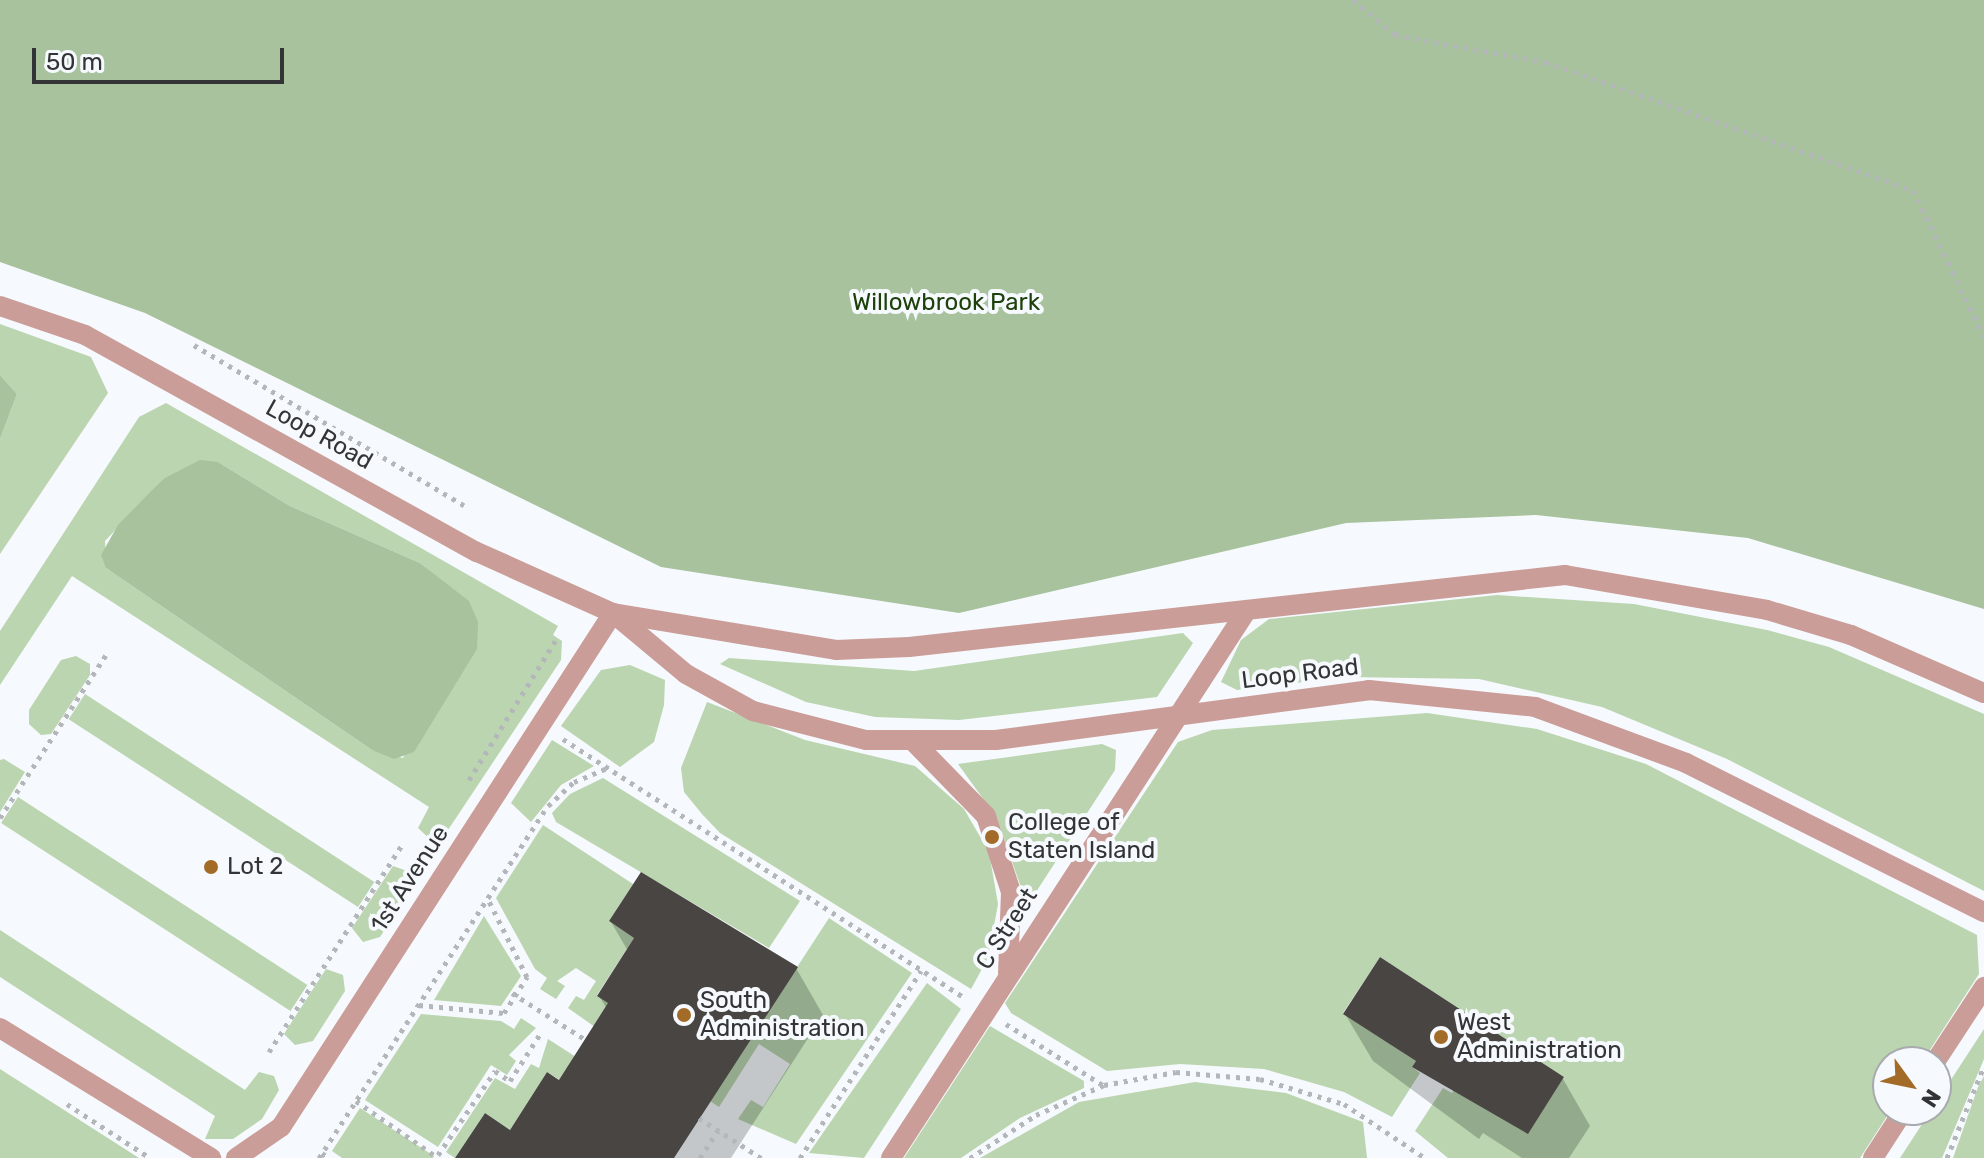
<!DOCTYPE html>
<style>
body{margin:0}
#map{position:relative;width:1984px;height:1158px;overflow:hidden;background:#f6f9fd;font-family:Rubik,sans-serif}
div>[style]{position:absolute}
.green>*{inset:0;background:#bad5af;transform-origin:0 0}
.forest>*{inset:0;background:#a7c29c}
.shadow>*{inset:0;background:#0003}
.building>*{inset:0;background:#494543}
.path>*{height:5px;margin-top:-2.5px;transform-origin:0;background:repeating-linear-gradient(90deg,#b4b7ba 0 4px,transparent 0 10px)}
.minor>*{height:20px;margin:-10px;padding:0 10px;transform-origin:10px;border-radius:10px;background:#ca9d98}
.dots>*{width:22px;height:22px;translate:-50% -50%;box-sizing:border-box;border:4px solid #f6f9fd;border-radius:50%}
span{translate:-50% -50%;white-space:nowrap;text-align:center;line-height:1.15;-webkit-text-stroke:8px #f6f9fd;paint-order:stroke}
.park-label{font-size:24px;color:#1e410b}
.street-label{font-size:24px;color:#323435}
.poi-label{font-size:24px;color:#323435}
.left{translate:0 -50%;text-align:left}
.north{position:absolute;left:1872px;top:1046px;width:80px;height:80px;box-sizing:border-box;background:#f6f9fd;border:2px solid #a8aaad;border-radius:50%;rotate:123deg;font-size:22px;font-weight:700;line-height:32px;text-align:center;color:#323435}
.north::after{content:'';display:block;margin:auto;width:28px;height:36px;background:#a36b28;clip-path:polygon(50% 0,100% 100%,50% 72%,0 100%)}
.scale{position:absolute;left:32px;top:48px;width:252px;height:36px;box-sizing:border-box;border:4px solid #323435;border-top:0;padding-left:10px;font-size:24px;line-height:28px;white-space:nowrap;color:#323435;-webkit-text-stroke:6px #f6f9fd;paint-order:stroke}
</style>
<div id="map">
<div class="green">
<i style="clip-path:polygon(0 324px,91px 357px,108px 393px,0 554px,0 439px,17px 394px,0 375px)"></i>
<i style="clip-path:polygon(evenodd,166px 403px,558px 626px,553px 635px,562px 641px,561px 660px,442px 839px,432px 841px,418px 828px,429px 807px,72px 576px,0 685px,0 631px,139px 417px,166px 403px,218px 462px,290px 506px,420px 563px,469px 602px,403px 758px,372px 750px,106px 568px,105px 541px,163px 479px,218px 462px)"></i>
<i style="clip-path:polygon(1497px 595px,1634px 604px,1767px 630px,1829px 647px,1984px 714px,1984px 891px,1727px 759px,1602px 707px,1479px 679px,1347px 677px,1237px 690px,1221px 682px,1241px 640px,1269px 619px)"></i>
<i style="clip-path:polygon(1183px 633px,1193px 643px,1157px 697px,959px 720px,875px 717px,806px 702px,720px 664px,729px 658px,914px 671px)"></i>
<i style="clip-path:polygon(76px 656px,90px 664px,90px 675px,51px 734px,41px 735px,29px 724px,29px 710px,61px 660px)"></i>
<i style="clip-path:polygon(630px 665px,665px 680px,664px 705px,654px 742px,620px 767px,561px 726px,601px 670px)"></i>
<i style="left:85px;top:694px;width:345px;height:30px;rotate:33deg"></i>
<i style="clip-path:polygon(707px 702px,805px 740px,915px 766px,964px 809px,989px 852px,998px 904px,988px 958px,971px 989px,720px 833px,702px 814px,684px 792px,681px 768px)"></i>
<i style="clip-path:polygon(1427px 713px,1537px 729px,1646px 764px,1977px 935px,1979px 974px,1922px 1062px,1888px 1062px,1891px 1110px,1860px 1158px,1448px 1158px,1415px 1131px,1443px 1088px,1452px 1093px,1456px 1087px,1528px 1133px,1564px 1077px,1380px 957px,1343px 1013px,1416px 1061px,1412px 1067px,1420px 1073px,1392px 1117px,1344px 1092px,1264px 1069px,1180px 1064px,1107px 1071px,1011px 1013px,1005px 1003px,1178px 742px,1212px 730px)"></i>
<i style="clip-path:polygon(552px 740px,594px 766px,561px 785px,531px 822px,511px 803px)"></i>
<i style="clip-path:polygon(1102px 744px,1116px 750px,1115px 770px,1036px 892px,1024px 896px,997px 818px,958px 764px)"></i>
<i style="clip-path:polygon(4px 759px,25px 772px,0 812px,0 760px)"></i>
<i style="clip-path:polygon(603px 778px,800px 901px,769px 948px,556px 822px,552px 813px,570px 794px)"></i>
<i style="left:18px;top:797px;width:345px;height:31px;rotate:33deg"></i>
<i style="clip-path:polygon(543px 825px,633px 884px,609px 921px,634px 938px,597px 995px,610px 1004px,595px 1027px,568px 1008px,576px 996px,584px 1000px,596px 981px,576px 968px,557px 981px,565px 986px,556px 999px,540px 989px,547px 978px,535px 969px,496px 898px)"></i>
<i style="clip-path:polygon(393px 866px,410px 872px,413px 885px,380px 937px,363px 942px,352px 928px)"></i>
<i style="clip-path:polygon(484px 916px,521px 976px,501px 1006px,434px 1000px)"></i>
<i style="clip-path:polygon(829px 918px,912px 973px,796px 1144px,738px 1119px,751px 1100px,763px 1107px,790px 1064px,759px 1044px,719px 1107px,710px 1101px)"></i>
<i style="clip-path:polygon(0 930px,245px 1090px,259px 1072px,274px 1076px,279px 1090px,262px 1119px,233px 1139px,205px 1139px,215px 1116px,0 977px)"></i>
<i style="clip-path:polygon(326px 969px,343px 975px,345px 991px,313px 1041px,295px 1045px,284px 1034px)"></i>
<i style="clip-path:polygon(927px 983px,961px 1009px,864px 1158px,809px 1153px)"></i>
<i style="clip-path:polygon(421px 1014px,501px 1021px,514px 1029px,521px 1018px,536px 1028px,509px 1055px,516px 1061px,507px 1075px,491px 1065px,438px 1147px,365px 1100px)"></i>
<i style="clip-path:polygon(990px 1026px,1084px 1081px,1084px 1088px,1020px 1118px,961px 1158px,904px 1158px)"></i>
<i style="clip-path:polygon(1984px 1029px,1984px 1059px,1942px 1158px,1900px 1158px)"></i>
<i style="clip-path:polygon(548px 1039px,576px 1057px,560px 1080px,547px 1072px,510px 1130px,485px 1113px,455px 1158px,446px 1152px,495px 1078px,515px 1089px,531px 1064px,539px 1068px)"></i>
<i style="clip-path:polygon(0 1069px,139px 1158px,0 1158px)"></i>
<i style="clip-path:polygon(1984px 1076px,1984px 1158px,1953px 1158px,1978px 1087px)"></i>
<i style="clip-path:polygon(1195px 1082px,1286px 1093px,1363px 1122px,1367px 1158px,980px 1158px,1079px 1102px)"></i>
<i style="clip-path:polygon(360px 1108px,434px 1156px,433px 1158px,342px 1158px,332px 1151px)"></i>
</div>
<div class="forest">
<i style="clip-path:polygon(0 0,1984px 0,1984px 609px,1748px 538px,1536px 515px,1346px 523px,959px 613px,661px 567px,145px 313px,0 262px)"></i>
<i style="clip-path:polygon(0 375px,17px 394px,0 439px)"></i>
<i style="clip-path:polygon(200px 460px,218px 462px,290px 506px,420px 563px,469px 601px,478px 622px,477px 649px,414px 752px,394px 759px,372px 750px,106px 568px,101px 555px,118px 525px,163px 479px)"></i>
</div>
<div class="shadow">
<i style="clip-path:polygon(611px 922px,796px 968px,823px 1015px,731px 1158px,457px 1158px,510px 1132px,559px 1082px,607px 1009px,599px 996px,628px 951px)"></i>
<i style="clip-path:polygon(1345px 1014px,1563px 1079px,1590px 1126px,1569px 1158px,1522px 1158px,1483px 1133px,1479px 1139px,1373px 1061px)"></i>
</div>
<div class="building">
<i style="clip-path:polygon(641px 872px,798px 967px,674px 1158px,455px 1158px,485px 1113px,510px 1130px,547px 1072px,559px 1080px,608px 1003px,597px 996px,634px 938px,609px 921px)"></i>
<i style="clip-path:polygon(1380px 957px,1564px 1077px,1528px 1134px,1412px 1067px,1416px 1061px,1343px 1014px)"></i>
</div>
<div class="path">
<i style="left:1353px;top:0;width:55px;rotate:39.8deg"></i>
<i style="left:1395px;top:35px;width:152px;rotate:10.2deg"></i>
<i style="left:1545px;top:62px;width:390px;rotate:19.2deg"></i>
<i style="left:1913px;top:190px;width:163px;rotate:64.2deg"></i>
<i style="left:194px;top:345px;width:314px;rotate:30.7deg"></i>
<i style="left:563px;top:739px;width:478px;rotate:32.8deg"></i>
<i style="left:469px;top:780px;width:167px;rotate:-58.2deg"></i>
<i style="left:0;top:818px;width:197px;rotate:-57deg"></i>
<i style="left:512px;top:993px;width:84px;rotate:32.4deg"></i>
<i style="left:419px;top:1005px;width:85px;rotate:5.4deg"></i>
<i style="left:504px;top:1013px;width:43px;rotate:-57.4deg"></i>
<i style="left:527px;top:977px;width:87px;rotate:-116.6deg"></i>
<i style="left:1006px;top:1024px;width:115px;rotate:32.2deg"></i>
<i style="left:269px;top:1052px;width:248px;rotate:-57.3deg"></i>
<i style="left:356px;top:1101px;width:98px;rotate:34.7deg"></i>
<i style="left:67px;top:1104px;width:99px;rotate:33deg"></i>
<i style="left:699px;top:1118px;width:74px;rotate:32.8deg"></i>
<i style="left:322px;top:1153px;width:9px;rotate:36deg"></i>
<i style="left:438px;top:1155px;width:102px;rotate:-55.8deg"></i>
<i style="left:495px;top:1071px;width:18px;rotate:34deg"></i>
<i style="left:510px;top:1081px;width:59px;rotate:-57.4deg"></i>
<i style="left:319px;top:1158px;width:420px;rotate:-57deg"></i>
<i style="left:548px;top:806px;width:35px;rotate:-43deg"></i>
<i style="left:574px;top:782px;width:36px;rotate:-23deg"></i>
<i style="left:700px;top:1158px;width:33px;rotate:-57deg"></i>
<i style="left:800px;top:1158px;width:223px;rotate:-57.1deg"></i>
<i style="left:970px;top:1158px;width:79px;rotate:-33.1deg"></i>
<i style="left:1036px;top:1115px;width:74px;rotate:-23.8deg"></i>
<i style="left:1104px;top:1085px;width:73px;rotate:-10.2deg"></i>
<i style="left:1176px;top:1072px;width:84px;rotate:4.8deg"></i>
<i style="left:1260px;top:1079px;width:88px;rotate:16.6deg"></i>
<i style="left:1344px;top:1104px;width:97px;rotate:33.7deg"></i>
<i style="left:1947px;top:1158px;width:99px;rotate:-68.1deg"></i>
</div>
<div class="minor">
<i style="left:0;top:306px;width:90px;rotate:18.8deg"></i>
<i style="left:85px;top:335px;width:448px;rotate:29deg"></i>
<i style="left:477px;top:552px;width:149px;rotate:24.2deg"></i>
<i style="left:613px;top:613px;width:226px;rotate:9.4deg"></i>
<i style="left:836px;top:650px;width:73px;rotate:-2.4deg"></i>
<i style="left:909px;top:647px;width:660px;rotate:-6.26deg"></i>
<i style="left:1565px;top:575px;width:205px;rotate:9.8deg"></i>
<i style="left:1767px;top:610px;width:88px;rotate:16.6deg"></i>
<i style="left:1851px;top:635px;width:145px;rotate:23.6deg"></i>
<i style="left:613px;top:613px;width:95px;rotate:39.9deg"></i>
<i style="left:686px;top:674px;width:77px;rotate:28.9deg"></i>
<i style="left:753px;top:711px;width:117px;rotate:14.4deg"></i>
<i style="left:866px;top:740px;width:130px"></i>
<i style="left:996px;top:740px;width:376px;rotate:-7.6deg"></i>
<i style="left:1369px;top:690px;width:167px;rotate:5.8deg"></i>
<i style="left:1535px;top:707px;width:161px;rotate:20.3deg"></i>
<i style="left:1686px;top:763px;width:333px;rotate:26.6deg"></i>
<i style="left:914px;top:742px;width:103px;rotate:45.8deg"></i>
<i style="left:986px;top:816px;width:80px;rotate:71.8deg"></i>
<i style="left:1011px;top:892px;width:81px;rotate:92.1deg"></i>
<i style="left:0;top:1028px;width:248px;rotate:31.6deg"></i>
<i style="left:1935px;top:1062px;width:90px;rotate:-56.8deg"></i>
<i style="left:236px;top:1158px;width:55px;rotate:-34.6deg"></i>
<i style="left:281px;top:1127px;width:612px;rotate:-57.14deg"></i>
<i style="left:891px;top:1158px;width:653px;rotate:-56.99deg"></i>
<i style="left:1873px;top:1158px;width:57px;rotate:-57.1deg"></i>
</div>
<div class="dots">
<i style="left:992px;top:837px;background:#a36b28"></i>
<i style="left:211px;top:867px;background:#a36b28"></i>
<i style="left:684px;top:1015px;background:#a36b28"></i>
<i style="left:1441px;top:1037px;background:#a36b28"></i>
</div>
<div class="park-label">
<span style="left:946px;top:303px">Willowbrook Park</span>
</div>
<div class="street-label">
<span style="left:319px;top:435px;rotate:29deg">Loop Road</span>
<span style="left:1300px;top:674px;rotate:-7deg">Loop Road</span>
<span style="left:410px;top:879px;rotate:-57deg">1st Avenue</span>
<span style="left:1007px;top:929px;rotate:-57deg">C Street</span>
</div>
<div class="poi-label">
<span class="left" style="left:1008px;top:837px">College of<br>Staten Island</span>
<span class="left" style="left:227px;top:867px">Lot 2</span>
<span class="left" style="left:700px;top:1015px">South<br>Administration</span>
<span class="left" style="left:1457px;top:1037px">West<br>Administration</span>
</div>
<div class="north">N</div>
<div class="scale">50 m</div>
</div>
